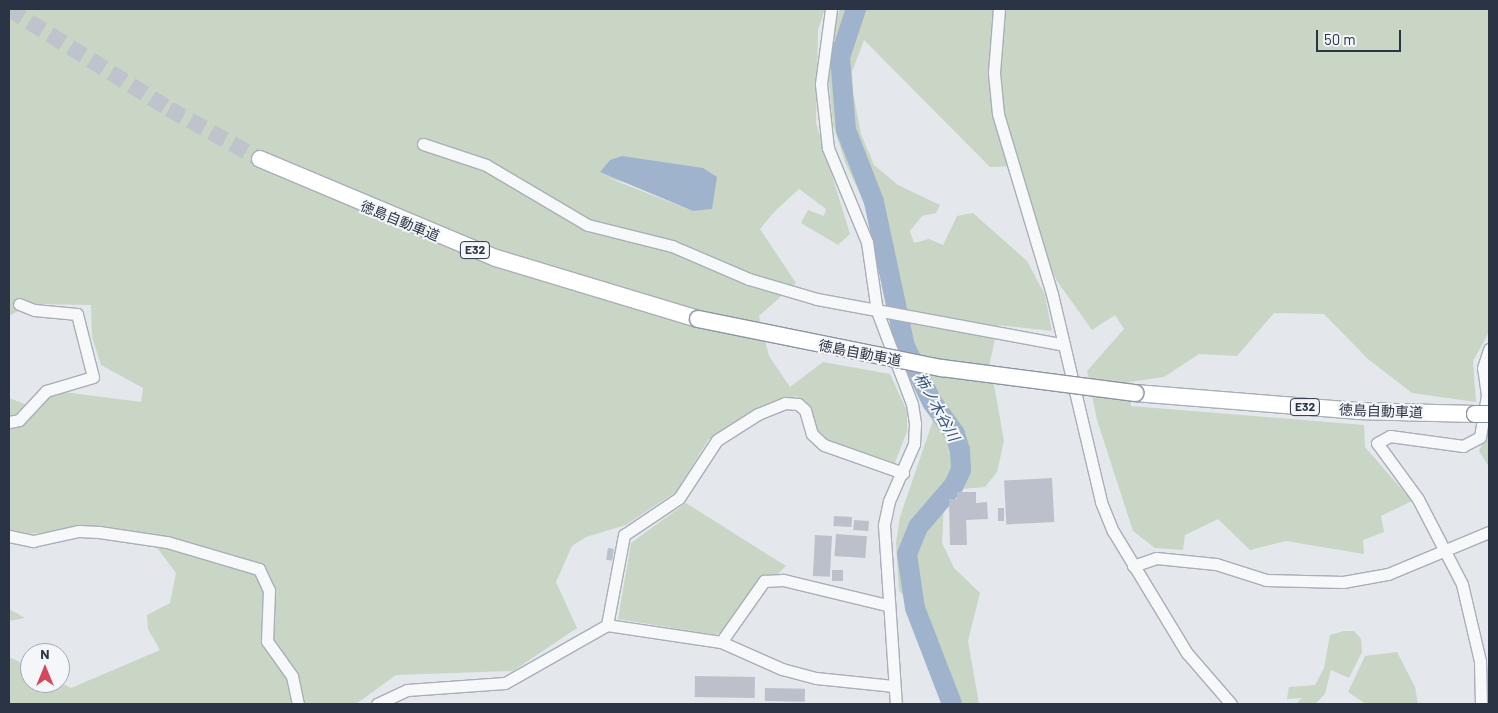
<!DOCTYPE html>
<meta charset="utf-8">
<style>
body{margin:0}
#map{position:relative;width:1498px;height:713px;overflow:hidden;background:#e4e7ec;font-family:Barlow,"Noto Sans JP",sans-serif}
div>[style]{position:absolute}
.green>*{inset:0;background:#c9d6c5}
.water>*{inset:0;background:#9fb4cc}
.river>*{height:20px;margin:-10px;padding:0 10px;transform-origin:10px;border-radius:10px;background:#9fb4cc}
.building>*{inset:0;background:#bbc0ca;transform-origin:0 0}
.highway-tunnel>*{height:16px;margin-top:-8px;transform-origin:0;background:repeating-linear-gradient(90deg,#bfc3cb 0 16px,transparent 0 24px)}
.roads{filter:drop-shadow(1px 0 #a9aeb7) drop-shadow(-1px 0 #a9aeb7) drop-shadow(0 1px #a9aeb7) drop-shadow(0 -1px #a9aeb7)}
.minor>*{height:11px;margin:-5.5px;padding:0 5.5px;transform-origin:5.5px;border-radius:5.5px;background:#f7f8fa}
.highway>*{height:16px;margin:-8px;padding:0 8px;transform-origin:8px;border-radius:8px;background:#fff}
.bridges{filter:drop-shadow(1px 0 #8b94a3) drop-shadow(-1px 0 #8b94a3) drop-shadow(0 1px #8b94a3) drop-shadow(0 -1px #8b94a3)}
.highway-bridge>*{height:16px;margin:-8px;padding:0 8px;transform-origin:8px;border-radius:8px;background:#fff}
span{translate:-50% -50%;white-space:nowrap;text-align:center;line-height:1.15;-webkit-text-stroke:4px #f4f6f9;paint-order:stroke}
.shield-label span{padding:1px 4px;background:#f4f6f9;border:1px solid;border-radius:4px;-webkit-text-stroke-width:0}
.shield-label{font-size:12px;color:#2b3445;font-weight:700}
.street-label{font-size:14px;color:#2b3445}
.water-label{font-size:15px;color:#34527a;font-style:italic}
.frame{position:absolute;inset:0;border:10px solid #2b3445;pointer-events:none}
.north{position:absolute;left:20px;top:643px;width:50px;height:50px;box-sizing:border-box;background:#f4f6f9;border:1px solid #a4a8b1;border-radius:50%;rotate:0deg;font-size:14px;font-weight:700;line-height:20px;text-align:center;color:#2b3445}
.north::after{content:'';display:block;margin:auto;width:18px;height:22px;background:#d1495b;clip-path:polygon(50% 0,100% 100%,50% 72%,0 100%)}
.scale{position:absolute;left:1316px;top:30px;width:85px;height:22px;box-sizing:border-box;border:2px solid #2b3445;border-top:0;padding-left:6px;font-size:15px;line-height:18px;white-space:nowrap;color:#2b3445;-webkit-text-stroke:4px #f4f6f9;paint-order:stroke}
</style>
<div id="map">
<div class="green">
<i style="clip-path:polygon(evenodd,9px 9px,825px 9px,818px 30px,816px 123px,850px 234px,838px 245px,801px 223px,808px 210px,824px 216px,826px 209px,799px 189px,775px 211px,760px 229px,796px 283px,759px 316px,769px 356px,790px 387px,823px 362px,890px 374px,907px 411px,907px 431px,895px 463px,830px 443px,817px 430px,810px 409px,796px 396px,757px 408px,708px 440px,677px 491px,626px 525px,586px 537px,572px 546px,556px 582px,577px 628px,513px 671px,396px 675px,356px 704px,9px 704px,9px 657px,30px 667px,30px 683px,60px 682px,71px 688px,160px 650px,148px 629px,147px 615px,170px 603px,176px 573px,146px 533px,57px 531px,9px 536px,9px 398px,30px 406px,56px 391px,141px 402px,143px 388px,101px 365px,92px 337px,91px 305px,31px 304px,9px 316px,9px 9px,606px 177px,712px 209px,693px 211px,606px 177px)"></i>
<i style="clip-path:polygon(840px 9px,1489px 9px,1489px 332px,1473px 361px,1476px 402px,1412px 393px,1368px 359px,1324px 314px,1274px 313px,1237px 356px,1199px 354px,1164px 377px,1129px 382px,1131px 406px,1364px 425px,1365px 447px,1412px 501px,1381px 516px,1384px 532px,1363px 540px,1364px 554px,1286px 541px,1250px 550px,1218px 519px,1185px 535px,1183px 550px,1155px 548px,1133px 531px,1097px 420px,1087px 371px,1124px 329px,1115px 315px,1092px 330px,1057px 281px,1039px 243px,1018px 166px,990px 167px,864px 40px,852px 72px,853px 92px,861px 134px,874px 165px,898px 185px,940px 205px,936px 213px,922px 216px,910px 231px,914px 243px,929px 239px,943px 245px,957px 216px,973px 213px,1027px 261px,1045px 295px,1052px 331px,998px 325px,990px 362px,1004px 441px,997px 472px,985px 487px,960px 489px,944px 502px,942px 543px,954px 568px,980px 593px,968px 641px,979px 704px,958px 704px,922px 611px,899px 591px,896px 543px,900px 517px,940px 400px,910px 344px,896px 271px,845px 162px,833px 125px,828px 73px,831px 36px)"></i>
<i style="clip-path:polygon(1489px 428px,1489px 467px,1479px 451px)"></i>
<i style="clip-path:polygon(686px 503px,786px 566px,778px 574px,760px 576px,726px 630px,716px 635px,618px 619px,631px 543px)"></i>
<i style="clip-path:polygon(9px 609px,25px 618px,9px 621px)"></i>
<i style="clip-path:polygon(1344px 631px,1354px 631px,1361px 639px,1362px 652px,1349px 678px,1331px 670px,1325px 694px,1315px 704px,1296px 704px,1302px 698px,1287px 699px,1289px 687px,1315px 685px,1324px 668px,1330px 635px)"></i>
<i style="clip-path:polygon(1397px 652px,1415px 687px,1418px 704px,1366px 704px,1348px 692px,1365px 656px)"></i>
</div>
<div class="water">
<i style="clip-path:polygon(622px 156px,703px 168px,717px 177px,712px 209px,693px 211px,600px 172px,610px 160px)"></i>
</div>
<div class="river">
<i style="left:856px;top:9px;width:51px;rotate:108.4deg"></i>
<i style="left:840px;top:57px;width:73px;rotate:85.3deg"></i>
<i style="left:846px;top:130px;width:77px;rotate:68.7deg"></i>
<i style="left:874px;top:202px;width:147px;rotate:77.9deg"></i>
<i style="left:905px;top:346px;width:62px;rotate:64.3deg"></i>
<i style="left:932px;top:402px;width:39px;rotate:54deg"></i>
<i style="left:955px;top:434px;width:17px;rotate:73deg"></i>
<i style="left:960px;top:450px;width:20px;rotate:87deg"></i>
<i style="left:961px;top:470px;width:17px;rotate:115deg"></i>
<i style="left:954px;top:485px;width:55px;rotate:130.6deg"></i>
<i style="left:918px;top:527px;width:29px;rotate:112deg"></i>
<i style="left:907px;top:554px;width:55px;rotate:81.6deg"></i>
<i style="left:915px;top:608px;width:103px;rotate:68.9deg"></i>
</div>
<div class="building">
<i style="left:1052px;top:478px;width:44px;height:48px;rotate:87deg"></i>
<i style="clip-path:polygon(957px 492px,976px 492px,976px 503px,987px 502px,988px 519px,966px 520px,967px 545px,950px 545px,949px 499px,957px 499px)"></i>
<i style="left:998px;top:508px;width:6px;height:13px"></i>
<i style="left:834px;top:516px;width:18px;height:10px;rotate:3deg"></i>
<i style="left:854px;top:520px;width:15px;height:10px;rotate:4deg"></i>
<i style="left:836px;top:534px;width:31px;height:22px;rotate:4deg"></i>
<i style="left:815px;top:535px;width:17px;height:41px;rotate:3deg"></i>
<i style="left:608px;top:548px;width:6px;height:12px;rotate:9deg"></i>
<i style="left:832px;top:570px;width:11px;height:11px"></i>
<i style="left:695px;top:676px;width:60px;height:21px;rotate:1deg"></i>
<i style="left:765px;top:688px;width:40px;height:13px;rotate:1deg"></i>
</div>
<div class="highway-tunnel">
<i style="left:9px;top:9px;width:189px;rotate:32deg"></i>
<i style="left:169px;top:109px;width:104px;rotate:28.8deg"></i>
</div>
<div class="roads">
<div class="minor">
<i style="left:831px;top:9px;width:76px;rotate:97.6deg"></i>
<i style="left:821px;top:84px;width:64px;rotate:83.8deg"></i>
<i style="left:828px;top:148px;width:102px;rotate:67.5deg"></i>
<i style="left:867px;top:242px;width:70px;rotate:81.8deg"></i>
<i style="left:877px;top:311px;width:99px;rotate:69.4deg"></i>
<i style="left:912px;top:404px;width:20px;rotate:81deg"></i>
<i style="left:915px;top:424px;width:20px;rotate:93deg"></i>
<i style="left:914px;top:444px;width:62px;rotate:113.7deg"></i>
<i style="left:889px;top:501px;width:25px;rotate:102deg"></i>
<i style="left:884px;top:525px;width:179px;rotate:86.2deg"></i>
<i style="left:999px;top:9px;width:64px;rotate:94.5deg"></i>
<i style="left:994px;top:73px;width:41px;rotate:84.4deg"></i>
<i style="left:998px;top:114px;width:188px;rotate:73.3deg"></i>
<i style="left:1052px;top:294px;width:214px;rotate:76.7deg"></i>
<i style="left:1101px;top:502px;width:31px;rotate:68deg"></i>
<i style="left:1113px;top:531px;width:143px;rotate:58.8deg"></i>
<i style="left:1187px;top:653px;width:67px;rotate:49.2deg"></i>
<i style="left:423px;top:144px;width:66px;rotate:18.4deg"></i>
<i style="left:486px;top:165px;width:118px;rotate:30.5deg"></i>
<i style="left:588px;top:225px;width:87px;rotate:14deg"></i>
<i style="left:672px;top:246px;width:84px;rotate:23.2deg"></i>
<i style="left:749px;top:279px;width:71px;rotate:16.4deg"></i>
<i style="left:817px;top:299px;width:251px;rotate:10.5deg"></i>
<i style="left:9px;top:422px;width:10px;rotate:-11deg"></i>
<i style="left:19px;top:420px;width:40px;rotate:-47deg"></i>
<i style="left:46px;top:391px;width:49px;rotate:-16.6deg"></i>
<i style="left:93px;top:377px;width:65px;rotate:-104.3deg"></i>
<i style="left:77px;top:314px;width:43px;rotate:-174.7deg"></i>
<i style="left:34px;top:310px;width:16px;rotate:-158deg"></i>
<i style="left:9px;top:536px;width:25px;rotate:12deg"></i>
<i style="left:33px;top:541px;width:47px;rotate:-12.3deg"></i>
<i style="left:79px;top:531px;width:20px;rotate:3deg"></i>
<i style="left:99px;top:532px;width:69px;rotate:8.4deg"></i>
<i style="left:167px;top:542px;width:96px;rotate:16.4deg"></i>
<i style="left:259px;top:569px;width:23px;rotate:65deg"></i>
<i style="left:269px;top:590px;width:51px;rotate:92.2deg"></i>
<i style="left:267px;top:641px;width:43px;rotate:54.5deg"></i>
<i style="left:292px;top:676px;width:29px;rotate:78deg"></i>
<i style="left:1133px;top:566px;width:24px;rotate:-19deg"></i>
<i style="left:1156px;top:558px;width:60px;rotate:5.7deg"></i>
<i style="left:1216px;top:564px;width:52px;rotate:17.7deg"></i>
<i style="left:1266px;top:580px;width:77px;rotate:1.5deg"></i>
<i style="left:1343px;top:582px;width:46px;rotate:-10.1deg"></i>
<i style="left:1388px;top:574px;width:109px;rotate:-22.6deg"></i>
<i style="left:607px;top:625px;width:92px;rotate:-79.3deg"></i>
<i style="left:624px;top:535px;width:66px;rotate:-33.9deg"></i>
<i style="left:679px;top:498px;width:69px;rotate:-56.8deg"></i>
<i style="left:717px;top:440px;width:49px;rotate:-32.4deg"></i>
<i style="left:758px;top:414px;width:29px;rotate:-22deg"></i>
<i style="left:785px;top:403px;width:13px;rotate:4deg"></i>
<i style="left:798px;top:404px;width:9px;rotate:41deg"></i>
<i style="left:805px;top:410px;width:25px;rotate:74deg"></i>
<i style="left:812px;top:434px;width:16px;rotate:43deg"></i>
<i style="left:824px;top:445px;width:84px;rotate:19.5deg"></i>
<i style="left:721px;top:642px;width:75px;rotate:-54.8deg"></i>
<i style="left:764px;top:581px;width:19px;rotate:-3deg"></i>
<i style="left:783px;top:580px;width:106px;rotate:13.6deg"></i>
<i style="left:377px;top:704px;width:33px;rotate:-25deg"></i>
<i style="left:407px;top:690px;width:98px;rotate:-4.1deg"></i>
<i style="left:505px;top:683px;width:117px;rotate:-29.6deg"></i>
<i style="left:607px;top:625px;width:115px;rotate:8.5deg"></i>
<i style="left:721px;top:642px;width:67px;rotate:23.9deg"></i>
<i style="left:782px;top:669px;width:35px;rotate:15deg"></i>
<i style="left:816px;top:678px;width:77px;rotate:5.9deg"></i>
<i style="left:1481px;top:704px;width:43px;rotate:-91.3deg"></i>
<i style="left:1480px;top:661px;width:79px;rotate:-103.2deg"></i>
<i style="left:1462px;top:584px;width:96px;rotate:-117.4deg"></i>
<i style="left:1418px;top:499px;width:69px;rotate:-126.2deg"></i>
<i style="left:1377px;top:443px;width:15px;rotate:-28deg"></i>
<i style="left:1390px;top:436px;width:74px;rotate:7.8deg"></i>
<i style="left:1463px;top:446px;width:19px;rotate:-28deg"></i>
<i style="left:1480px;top:437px;width:43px;rotate:-80.5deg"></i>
<i style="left:1487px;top:395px;width:27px;rotate:-98deg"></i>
<i style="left:1483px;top:368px;width:20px;rotate:-72deg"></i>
</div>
<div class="highway">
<i style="left:260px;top:159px;width:256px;rotate:22.8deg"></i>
<i style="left:496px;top:258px;width:211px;rotate:16.8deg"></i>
<i style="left:1135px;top:393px;width:223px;rotate:4.6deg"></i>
<i style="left:1357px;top:411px;width:118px;rotate:1.5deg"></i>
</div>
</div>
<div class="bridges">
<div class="highway-bridge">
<i style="left:698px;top:319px;width:249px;rotate:11.4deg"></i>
<i style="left:942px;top:368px;width:195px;rotate:7.4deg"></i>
<i style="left:1475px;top:414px;width:14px"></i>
</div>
</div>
<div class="shield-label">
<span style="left:475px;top:250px">E32</span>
<span style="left:1305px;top:407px">E32</span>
</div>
<div class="street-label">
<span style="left:400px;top:221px;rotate:22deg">徳島自動車道</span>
<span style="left:860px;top:353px;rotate:11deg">徳島自動車道</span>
<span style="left:1381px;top:411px;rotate:2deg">徳島自動車道</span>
</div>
<div class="water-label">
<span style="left:937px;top:407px;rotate:61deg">柿ノ木谷川</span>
</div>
<div class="frame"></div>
<div class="north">N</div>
<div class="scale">50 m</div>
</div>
